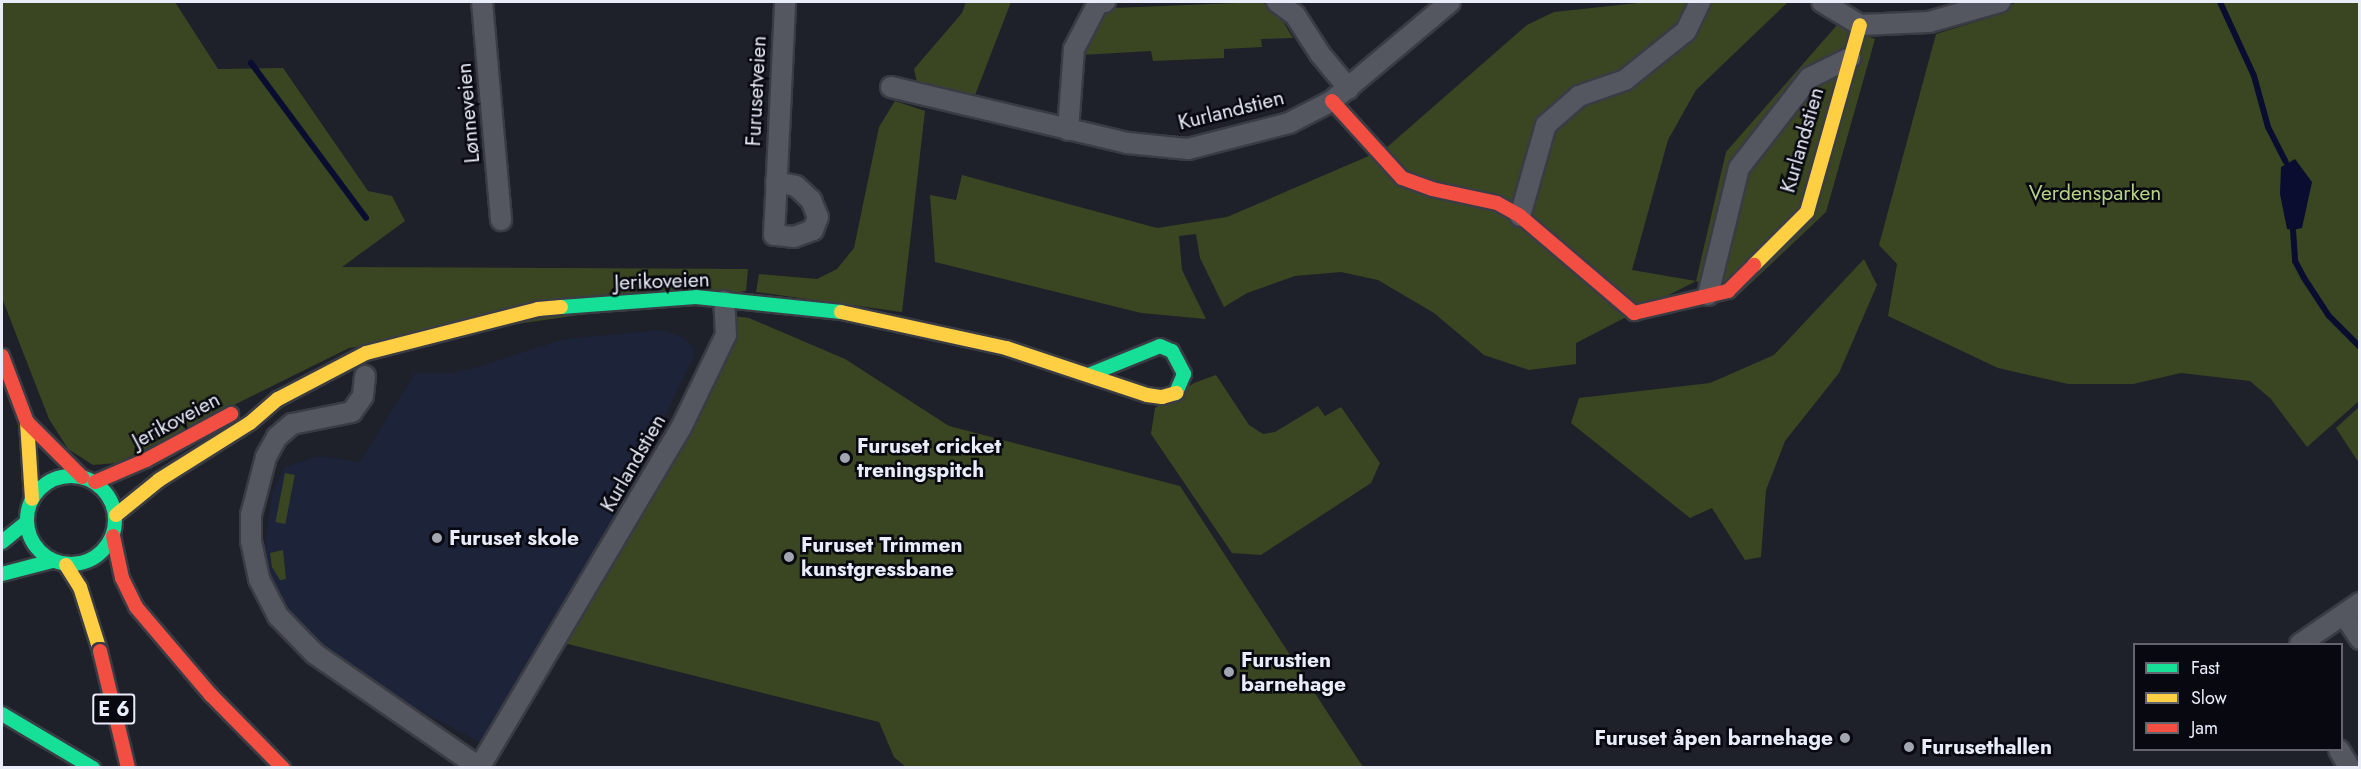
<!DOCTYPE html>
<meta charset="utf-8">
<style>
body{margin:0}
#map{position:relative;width:2361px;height:769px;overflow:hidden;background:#1e212a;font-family:Jost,sans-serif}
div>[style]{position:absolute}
.built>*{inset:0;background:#1d2338}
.green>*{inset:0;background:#3a4621;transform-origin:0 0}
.water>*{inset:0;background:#0a0d30}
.stream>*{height:6px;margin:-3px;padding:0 3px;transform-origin:3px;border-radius:3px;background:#0a0d30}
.roads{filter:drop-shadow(2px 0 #3a3c44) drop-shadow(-2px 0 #3a3c44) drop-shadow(0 2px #3a3c44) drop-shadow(0 -2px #3a3c44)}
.street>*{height:20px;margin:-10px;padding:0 10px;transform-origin:10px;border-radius:10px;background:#54575f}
.fast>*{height:14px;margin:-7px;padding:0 7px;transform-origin:7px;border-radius:7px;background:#16e098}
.fast>.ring{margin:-7px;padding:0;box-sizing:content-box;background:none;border:14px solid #16e098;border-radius:50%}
.slow>*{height:14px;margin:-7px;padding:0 7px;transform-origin:7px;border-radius:7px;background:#ffcf43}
.jam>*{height:14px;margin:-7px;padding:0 7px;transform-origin:7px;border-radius:7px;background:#f24e42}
.bridges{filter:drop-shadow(2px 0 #3a3c44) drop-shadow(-2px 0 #3a3c44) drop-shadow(0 2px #3a3c44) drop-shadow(0 -2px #3a3c44)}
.jam-bridge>*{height:14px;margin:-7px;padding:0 7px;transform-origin:7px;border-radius:7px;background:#f24e42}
.dots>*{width:16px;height:16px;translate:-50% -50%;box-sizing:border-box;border:3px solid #070810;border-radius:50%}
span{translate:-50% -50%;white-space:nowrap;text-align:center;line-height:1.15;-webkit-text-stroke:5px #070810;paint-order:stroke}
.shield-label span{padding:2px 4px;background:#070810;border:2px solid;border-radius:4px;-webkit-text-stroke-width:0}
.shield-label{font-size:20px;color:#e9edf9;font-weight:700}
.street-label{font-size:21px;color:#e9edf9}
.park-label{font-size:21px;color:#b7d185}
.poi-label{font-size:21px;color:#e9edf9;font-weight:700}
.left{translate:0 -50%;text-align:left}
.right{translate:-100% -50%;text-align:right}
.frame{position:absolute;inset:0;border:3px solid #e9edf9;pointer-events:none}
.legend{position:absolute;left:2133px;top:643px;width:210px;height:108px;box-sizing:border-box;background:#070810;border:2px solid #61646d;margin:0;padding:8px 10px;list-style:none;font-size:18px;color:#e9edf9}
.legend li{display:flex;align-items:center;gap:12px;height:30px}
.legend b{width:30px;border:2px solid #61646d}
</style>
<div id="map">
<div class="built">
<i style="clip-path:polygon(662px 330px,684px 338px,693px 347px,694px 356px,667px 412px,621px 487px,638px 490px,483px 744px,411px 706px,322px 646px,282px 604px,265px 563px,264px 549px,272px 494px,284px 467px,318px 456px,360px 462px,415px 373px,451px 373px,478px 367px,564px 339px)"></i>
</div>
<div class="green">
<i style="clip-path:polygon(2px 2px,175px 2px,218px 69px,283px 68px,368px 191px,392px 196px,405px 221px,342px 267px,748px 269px,746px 291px,349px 348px,117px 463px,93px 465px,68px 449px,49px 419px,2px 298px)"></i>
<i style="clip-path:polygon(966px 2px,1011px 2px,972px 103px,918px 87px,914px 69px,962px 13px)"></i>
<i style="clip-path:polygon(1261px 2px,1276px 10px,1293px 38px,1261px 39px,1262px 47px,1224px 49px,1224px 58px,1153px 61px,1151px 51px,1081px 55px,1098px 20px,1114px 8px)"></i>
<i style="clip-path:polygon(1647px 2px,1788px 2px,1696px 90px,1668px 140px,1632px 270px,1696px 281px,1726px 152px,1837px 25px,1875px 39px,1826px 212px,1734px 299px,1696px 281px,1576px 343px,1576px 364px,1529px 370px,1484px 355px,1434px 313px,1378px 280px,1341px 272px,1295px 276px,1247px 293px,1224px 307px,1200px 258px,1196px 234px,1179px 236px,1182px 270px,1206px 319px,1141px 313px,935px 262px,930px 195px,956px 200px,962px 175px,1157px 228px,1227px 217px,1385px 149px,1527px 25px,1554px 12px)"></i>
<i style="clip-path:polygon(2016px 2px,2359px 2px,2359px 401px,2307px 447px,2271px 399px,2250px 381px,2181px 373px,2133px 384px,2068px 384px,1998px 368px,1888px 316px,1897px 264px,1879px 245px,1936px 34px,1995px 16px)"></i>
<i style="clip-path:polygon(895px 101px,925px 111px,902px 312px,756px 292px,759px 274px,817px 279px,837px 269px,854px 248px,879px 127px)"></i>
<i style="clip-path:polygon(1864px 259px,1877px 285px,1839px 373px,1785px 441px,1766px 490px,1761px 557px,1745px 560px,1712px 508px,1690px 518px,1571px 423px,1579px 398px,1710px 383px,1774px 355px)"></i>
<i style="clip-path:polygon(725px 315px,749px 318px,845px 359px,949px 426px,1180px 486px,1363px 767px,906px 767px,894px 757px,879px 722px,556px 641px,640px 501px)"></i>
<i style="clip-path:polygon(1216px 375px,1249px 425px,1263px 434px,1275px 432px,1318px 406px,1325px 416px,1341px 407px,1380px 463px,1371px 483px,1261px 555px,1232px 553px,1151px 434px,1155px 408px,1194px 383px)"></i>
<i style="clip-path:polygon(2359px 407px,2359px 463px,2336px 428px)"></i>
<i style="left:285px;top:473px;width:10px;height:50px;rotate:11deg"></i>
<i style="clip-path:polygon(283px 550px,286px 579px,280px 580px,272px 567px,270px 553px)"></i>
</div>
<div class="water">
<i style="clip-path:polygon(2295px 159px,2312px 182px,2302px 228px,2293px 230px,2287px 229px,2280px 194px,2281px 167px)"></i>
</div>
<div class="stream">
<i style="left:2220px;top:2px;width:81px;rotate:65.3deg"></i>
<i style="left:2254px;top:76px;width:53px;rotate:74.6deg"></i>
<i style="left:2268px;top:127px;width:39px;rotate:63deg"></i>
<i style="left:251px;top:63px;width:193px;rotate:53.4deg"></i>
<i style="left:2293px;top:230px;width:31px;rotate:86deg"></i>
<i style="left:2295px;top:261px;width:19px;rotate:62deg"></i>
<i style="left:2304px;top:278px;width:45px;rotate:56.7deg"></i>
<i style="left:2329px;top:316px;width:44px;rotate:45deg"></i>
</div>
<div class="roads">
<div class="street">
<i style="left:482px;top:2px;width:219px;rotate:85deg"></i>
<i style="left:1277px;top:2px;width:22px;rotate:36deg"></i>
<i style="left:1295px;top:15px;width:46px;rotate:57.3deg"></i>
<i style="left:1320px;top:54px;width:45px;rotate:50.4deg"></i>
<i style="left:1822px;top:2px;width:44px;rotate:31.2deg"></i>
<i style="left:1860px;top:25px;width:69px;rotate:-2.5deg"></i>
<i style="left:1929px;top:22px;width:74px;rotate:-15.7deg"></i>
<i style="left:891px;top:87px;width:243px;rotate:13.3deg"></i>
<i style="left:1127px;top:143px;width:61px;rotate:5.6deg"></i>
<i style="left:1188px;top:149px;width:104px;rotate:-14.4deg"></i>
<i style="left:1289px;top:123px;width:48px;rotate:-27.1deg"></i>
<i style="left:1332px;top:101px;width:154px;rotate:-40deg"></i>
<i style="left:1068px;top:130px;width:81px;rotate:-85.8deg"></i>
<i style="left:1074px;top:49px;width:52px;rotate:-62.4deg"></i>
<i style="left:1098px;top:3px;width:7px;rotate:-8deg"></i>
<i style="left:776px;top:182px;width:20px;rotate:11deg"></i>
<i style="left:796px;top:186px;width:21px;rotate:43deg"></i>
<i style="left:811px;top:200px;width:18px;rotate:68deg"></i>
<i style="left:818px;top:217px;width:14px;rotate:111deg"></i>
<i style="left:813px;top:230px;width:20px;rotate:160deg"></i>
<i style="left:794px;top:237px;width:20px;rotate:-174deg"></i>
<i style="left:774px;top:235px;width:18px;rotate:-87deg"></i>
<i style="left:775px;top:217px;width:215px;rotate:-87.3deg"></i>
<i style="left:1520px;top:216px;width:95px;rotate:-74.1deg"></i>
<i style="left:1546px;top:125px;width:44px;rotate:-41.3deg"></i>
<i style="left:1579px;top:96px;width:49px;rotate:-19.2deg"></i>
<i style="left:1625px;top:80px;width:78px;rotate:-38.8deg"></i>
<i style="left:1686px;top:31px;width:32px;rotate:-64deg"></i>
<i style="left:1708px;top:295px;width:131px;rotate:-76.3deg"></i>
<i style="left:1739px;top:168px;width:114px;rotate:-52.1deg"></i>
<i style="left:1809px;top:78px;width:46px;rotate:-26deg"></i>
<i style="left:365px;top:376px;width:20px;rotate:96deg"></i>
<i style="left:363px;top:396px;width:19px;rotate:125deg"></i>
<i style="left:352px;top:412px;width:61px;rotate:168.7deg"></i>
<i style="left:292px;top:424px;width:20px;rotate:139deg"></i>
<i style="left:277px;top:437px;width:23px;rotate:119deg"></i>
<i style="left:266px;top:457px;width:60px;rotate:104.5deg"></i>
<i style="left:251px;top:515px;width:26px;rotate:90deg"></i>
<i style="left:251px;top:541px;width:39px;rotate:78deg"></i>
<i style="left:259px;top:579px;width:42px;rotate:62.8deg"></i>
<i style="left:278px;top:616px;width:53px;rotate:45.8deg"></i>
<i style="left:315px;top:654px;width:199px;rotate:34.6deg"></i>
<i style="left:2344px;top:615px;width:29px;rotate:56deg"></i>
<i style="left:2300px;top:644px;width:73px;rotate:-34.3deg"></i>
<i style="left:2339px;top:750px;width:21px;rotate:59deg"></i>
<i style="left:479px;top:768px;width:395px;rotate:-59.3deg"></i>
<i style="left:681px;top:428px;width:103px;rotate:-64.2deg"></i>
<i style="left:726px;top:335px;width:34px;rotate:-93deg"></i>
</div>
<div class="fast">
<i style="left:561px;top:307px;width:135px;rotate:-4.2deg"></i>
<i style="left:696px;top:297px;width:146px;rotate:5.9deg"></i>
<i style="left:1091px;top:374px;width:74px;rotate:-22.1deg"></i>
<i style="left:1160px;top:346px;width:13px;rotate:23deg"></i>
<i style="left:1172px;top:351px;width:26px;rotate:62deg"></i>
<i style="left:1184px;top:374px;width:21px;rotate:113deg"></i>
<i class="ring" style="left:27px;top:476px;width:74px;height:74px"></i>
<i style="left:2px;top:542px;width:32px;rotate:-39deg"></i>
<i style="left:2px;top:574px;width:52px;rotate:-14.6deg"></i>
<i style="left:2px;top:714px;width:106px;rotate:30.7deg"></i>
</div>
<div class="slow">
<i style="left:1754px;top:265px;width:75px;rotate:-45deg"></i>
<i style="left:1807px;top:212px;width:194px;rotate:-74.2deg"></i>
<i style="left:841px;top:312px;width:169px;rotate:12.3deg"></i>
<i style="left:1006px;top:348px;width:149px;rotate:18.4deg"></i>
<i style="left:1147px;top:395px;width:15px;rotate:8deg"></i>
<i style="left:1162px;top:397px;width:15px;rotate:-16deg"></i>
<i style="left:27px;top:422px;width:77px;rotate:86.3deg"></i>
<i style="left:116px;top:515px;width:55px;rotate:-39.1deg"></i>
<i style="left:159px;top:480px;width:107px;rotate:-32.1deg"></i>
<i style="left:250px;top:423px;width:37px;rotate:-41deg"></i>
<i style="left:278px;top:399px;width:99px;rotate:-27.6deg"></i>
<i style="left:366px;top:353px;width:178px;rotate:-14.3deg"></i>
<i style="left:538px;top:309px;width:23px;rotate:-5deg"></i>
<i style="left:66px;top:565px;width:26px;rotate:58deg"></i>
<i style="left:80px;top:587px;width:67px;rotate:72.6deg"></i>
</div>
<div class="jam">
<i style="left:1332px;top:101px;width:104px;rotate:47.7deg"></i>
<i style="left:1402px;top:178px;width:32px;rotate:20deg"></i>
<i style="left:1432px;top:189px;width:66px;rotate:12.2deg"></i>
<i style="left:1497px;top:203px;width:26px;rotate:29deg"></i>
<i style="left:1520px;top:216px;width:150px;rotate:40.4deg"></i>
<i style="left:1634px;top:313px;width:97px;rotate:-13.2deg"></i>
<i style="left:1728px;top:291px;width:37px;rotate:-45deg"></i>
<i style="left:2px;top:356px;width:71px;rotate:69.3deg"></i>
<i style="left:27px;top:422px;width:78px;rotate:45deg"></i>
<i style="left:95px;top:482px;width:56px;rotate:-23.3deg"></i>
<i style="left:146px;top:460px;width:97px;rotate:-28.4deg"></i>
<i style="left:113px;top:536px;width:43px;rotate:77.9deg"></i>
<i style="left:122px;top:578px;width:32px;rotate:64deg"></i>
<i style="left:136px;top:607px;width:116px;rotate:49.6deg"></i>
<i style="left:211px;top:695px;width:103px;rotate:45.4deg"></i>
</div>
</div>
<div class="bridges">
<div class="jam-bridge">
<i style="left:100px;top:651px;width:120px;rotate:76.5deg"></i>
</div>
</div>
<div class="dots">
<i style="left:845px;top:458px;background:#a2a6b1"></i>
<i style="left:437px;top:538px;background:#a2a6b1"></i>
<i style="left:789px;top:557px;background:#a2a6b1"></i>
<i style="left:1229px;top:672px;background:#a2a6b1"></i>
<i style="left:1845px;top:738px;background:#a2a6b1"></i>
<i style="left:1909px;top:747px;background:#a2a6b1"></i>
</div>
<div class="shield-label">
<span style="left:114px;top:709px">E 6</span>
</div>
<div class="street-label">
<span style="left:756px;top:91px;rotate:-87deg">Furusetveien</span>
<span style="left:1231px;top:110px;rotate:-14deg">Kurlandstien</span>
<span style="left:468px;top:113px;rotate:-95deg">Lønneveien</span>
<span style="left:1802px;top:140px;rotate:-74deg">Kurlandstien</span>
<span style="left:662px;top:281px;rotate:-2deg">Jerikoveien</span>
<span style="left:176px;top:420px;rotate:-28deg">Jerikoveien</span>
<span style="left:633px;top:463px;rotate:-60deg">Kurlandstien</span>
</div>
<div class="park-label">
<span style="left:2095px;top:193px">Verdensparken</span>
</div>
<div class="poi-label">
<span class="left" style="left:857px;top:458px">Furuset cricket<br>treningspitch</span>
<span class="left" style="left:449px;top:538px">Furuset skole</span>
<span class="left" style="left:801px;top:557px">Furuset Trimmen<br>kunstgressbane</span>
<span class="left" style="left:1241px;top:672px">Furustien<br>barnehage</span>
<span class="right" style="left:1833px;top:738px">Furuset åpen barnehage</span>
<span class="left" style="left:1921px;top:747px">Furusethallen</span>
</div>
<div class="frame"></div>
<ul class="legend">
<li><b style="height:8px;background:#16e098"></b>Fast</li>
<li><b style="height:8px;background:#ffcf43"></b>Slow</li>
<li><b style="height:8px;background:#f24e42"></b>Jam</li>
</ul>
</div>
